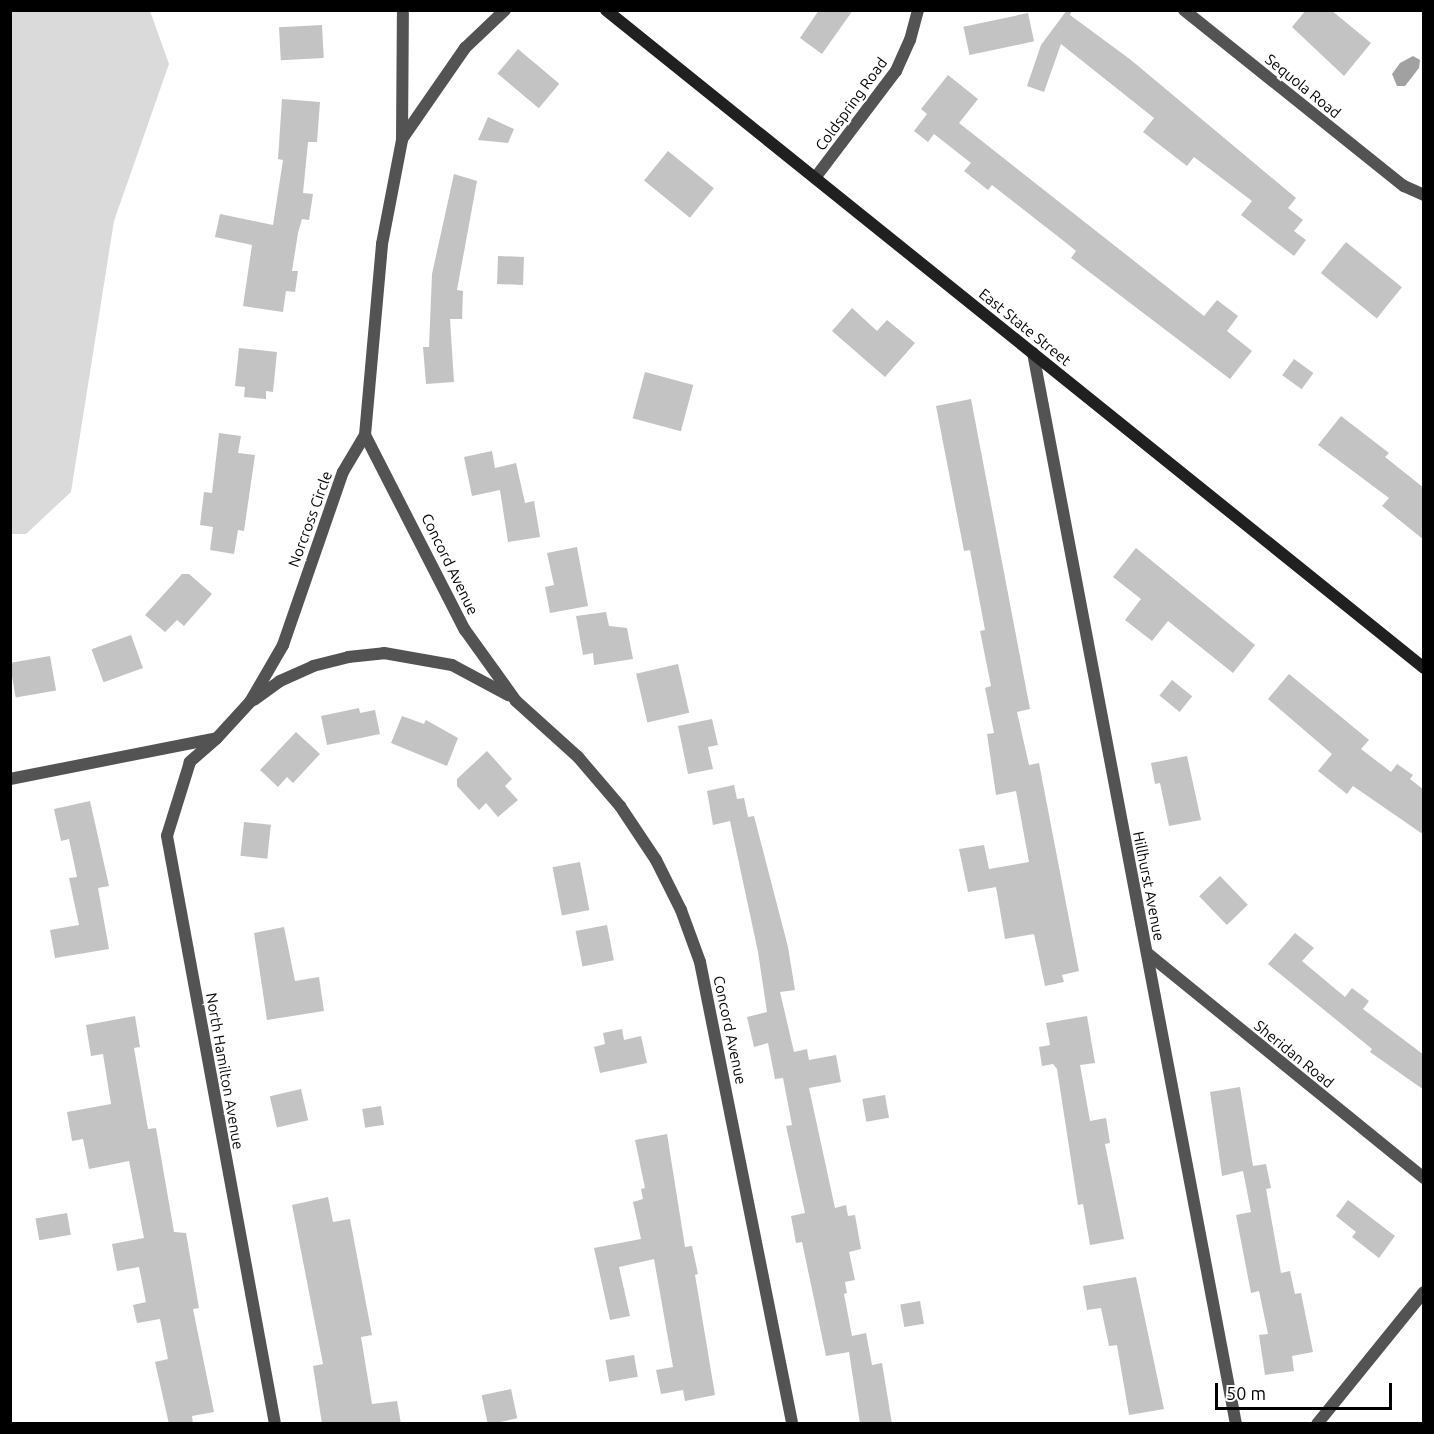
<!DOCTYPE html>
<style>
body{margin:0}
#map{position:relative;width:1434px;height:1434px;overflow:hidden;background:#fff;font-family:Ubuntu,sans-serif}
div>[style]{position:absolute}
.green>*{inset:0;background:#dadada}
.water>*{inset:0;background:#a1a1a1}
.building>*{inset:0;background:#c3c3c3;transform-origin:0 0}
.street>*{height:12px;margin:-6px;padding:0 6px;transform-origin:6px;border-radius:6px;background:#535353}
.secondary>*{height:12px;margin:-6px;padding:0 6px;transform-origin:6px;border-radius:6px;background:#202020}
span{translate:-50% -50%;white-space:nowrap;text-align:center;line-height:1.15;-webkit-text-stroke:4.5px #fff;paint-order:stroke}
.street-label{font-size:15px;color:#000}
.frame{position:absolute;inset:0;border:12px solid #000;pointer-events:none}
.scale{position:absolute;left:1215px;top:1383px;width:177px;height:27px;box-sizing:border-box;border:3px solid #000;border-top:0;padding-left:8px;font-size:18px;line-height:21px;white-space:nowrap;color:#000;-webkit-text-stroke:4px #fff;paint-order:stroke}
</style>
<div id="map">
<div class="green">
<i style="clip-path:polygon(11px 10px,150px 11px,169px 64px,114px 221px,71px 492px,26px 534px,10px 534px)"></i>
</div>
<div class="water">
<i style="clip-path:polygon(1413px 56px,1420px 60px,1419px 68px,1405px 86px,1397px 86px,1392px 74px,1400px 63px)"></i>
</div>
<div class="building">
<i style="clip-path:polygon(819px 10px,853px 10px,822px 54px,800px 38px)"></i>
<i style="clip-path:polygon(1067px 10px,1072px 10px,1070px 15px,1131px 60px,1296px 198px,1288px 208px,1303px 220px,1294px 231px,1306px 240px,1294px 256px,1241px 215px,1252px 201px,1194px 157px,1187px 166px,1143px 132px,1154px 118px,1061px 44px,1044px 92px,1027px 86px,1041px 45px)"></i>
<i style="clip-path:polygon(1306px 10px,1331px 10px,1371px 43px,1344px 76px,1292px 27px)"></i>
<i style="left:1028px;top:13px;width:29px;height:66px;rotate:78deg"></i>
<i style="left:322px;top:25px;width:33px;height:43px;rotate:87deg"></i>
<i style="left:518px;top:49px;width:54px;height:32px;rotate:40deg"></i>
<i style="clip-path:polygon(948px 75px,978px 99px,959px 123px,1204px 316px,1217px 300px,1238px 316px,1227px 331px,1252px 351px,1230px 379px,1071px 258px,1076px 251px,1065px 242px,992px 185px,988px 190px,964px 171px,971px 163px,934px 134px,928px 142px,914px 131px,927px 114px,921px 109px)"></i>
<i style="clip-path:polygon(282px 99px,320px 102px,317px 142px,308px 142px,303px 193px,313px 194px,309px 220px,302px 219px,298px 233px,292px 271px,298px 271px,295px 292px,286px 291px,283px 312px,243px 306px,252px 245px,215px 237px,220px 214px,273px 225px,283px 160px,278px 159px)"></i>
<i style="clip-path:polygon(488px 117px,514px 129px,508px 143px,478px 140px)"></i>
<i style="left:668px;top:151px;width:59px;height:38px;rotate:39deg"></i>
<i style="clip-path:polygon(454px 174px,477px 181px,457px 290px,463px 291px,462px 319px,450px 319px,454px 382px,426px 384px,423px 347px,429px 347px,432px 274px)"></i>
<i style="left:1346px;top:242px;width:72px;height:40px;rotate:39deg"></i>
<i style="left:498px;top:256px;width:26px;height:28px;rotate:2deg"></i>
<i style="clip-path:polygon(852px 308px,877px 331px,887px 320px,915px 343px,885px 377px,832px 331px)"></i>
<i style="clip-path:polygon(239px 348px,277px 352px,273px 392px,266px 391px,266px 399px,244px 397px,245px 387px,235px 386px)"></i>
<i style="left:1294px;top:359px;width:24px;height:20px;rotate:36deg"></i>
<i style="left:645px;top:372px;width:50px;height:48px;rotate:15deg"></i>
<i style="clip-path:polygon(971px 399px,1030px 709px,1017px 712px,1029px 765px,1039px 763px,1079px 971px,1062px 975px,1064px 982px,1045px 986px,1034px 934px,1005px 939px,996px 887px,968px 892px,959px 849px,984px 845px,989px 869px,1029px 862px,1016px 791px,996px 795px,987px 734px,994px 733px,985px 688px,991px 686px,980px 631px,985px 630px,970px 550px,964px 551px,936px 406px)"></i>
<i style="clip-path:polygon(1341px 416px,1389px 453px,1385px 457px,1424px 488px,1424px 540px,1382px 506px,1389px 498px,1318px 445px)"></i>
<i style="clip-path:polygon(219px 433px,241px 436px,238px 453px,255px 455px,244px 531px,238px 530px,234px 554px,210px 550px,213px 527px,200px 525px,204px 492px,212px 493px)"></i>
<i style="clip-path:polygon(492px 451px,495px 468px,516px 463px,525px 503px,534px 501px,540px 537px,508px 542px,500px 490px,472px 496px,464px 457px)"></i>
<i style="clip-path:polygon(577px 547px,588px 606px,550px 613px,545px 587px,554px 585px,547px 553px)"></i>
<i style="clip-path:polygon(1136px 548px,1255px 645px,1233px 673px,1168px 621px,1152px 641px,1125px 620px,1141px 599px,1113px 577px)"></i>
<i style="clip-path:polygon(182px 574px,189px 574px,212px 594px,184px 626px,177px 620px,165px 632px,145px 615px)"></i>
<i style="clip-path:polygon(606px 612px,609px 626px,627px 628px,633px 659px,594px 665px,593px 653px,583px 655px,576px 616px)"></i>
<i style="left:131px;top:635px;width:35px;height:42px;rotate:70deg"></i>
<i style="left:50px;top:656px;width:35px;height:41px;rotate:80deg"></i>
<i style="left:678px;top:664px;width:50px;height:43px;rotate:77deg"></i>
<i style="clip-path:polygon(1289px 674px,1369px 740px,1361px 749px,1391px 772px,1397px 764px,1413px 775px,1410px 779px,1424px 790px,1424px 835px,1353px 786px,1347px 794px,1318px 771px,1332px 754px,1268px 699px)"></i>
<i style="left:1172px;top:680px;width:26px;height:20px;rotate:39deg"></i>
<i style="clip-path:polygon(359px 708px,360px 713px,375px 710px,380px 734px,327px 745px,321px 716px)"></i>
<i style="clip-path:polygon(402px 716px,424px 724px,426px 720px,458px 738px,447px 766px,391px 743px)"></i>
<i style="clip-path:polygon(712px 719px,718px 745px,708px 747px,713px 769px,688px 774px,678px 726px)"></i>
<i style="clip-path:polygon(296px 732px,320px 754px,293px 783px,287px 777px,278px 787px,260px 770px)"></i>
<i style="clip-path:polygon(487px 751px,512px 779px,505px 786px,518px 800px,498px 817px,486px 803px,479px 810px,457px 786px,457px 779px)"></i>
<i style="clip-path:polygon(1187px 756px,1201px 820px,1169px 826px,1160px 783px,1155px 784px,1151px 763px)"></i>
<i style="clip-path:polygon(734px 785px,737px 799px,744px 798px,748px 817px,754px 816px,788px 947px,795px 990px,780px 992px,794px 1052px,807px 1049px,809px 1060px,836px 1055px,841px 1082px,809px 1088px,835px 1208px,846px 1205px,848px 1216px,855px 1215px,861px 1249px,849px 1252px,855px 1280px,845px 1282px,847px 1293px,844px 1294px,852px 1336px,866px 1333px,872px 1365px,882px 1363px,892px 1424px,860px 1424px,849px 1352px,826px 1356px,802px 1242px,796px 1243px,791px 1216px,805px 1213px,786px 1126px,792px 1125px,783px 1078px,775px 1079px,768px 1043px,754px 1047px,747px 1017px,767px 1012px,758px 952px,730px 821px,713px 825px,707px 791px)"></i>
<i style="clip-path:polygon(90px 801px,109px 886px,98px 888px,109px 949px,55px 958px,50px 930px,79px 925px,69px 878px,77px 877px,69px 839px,61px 841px,54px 809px)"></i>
<i style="left:244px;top:822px;width:27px;height:34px;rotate:6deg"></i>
<i style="left:580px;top:862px;width:49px;height:28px;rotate:79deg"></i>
<i style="left:1220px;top:876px;width:40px;height:29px;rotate:46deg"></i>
<i style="left:607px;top:925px;width:36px;height:32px;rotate:79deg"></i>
<i style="clip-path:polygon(284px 927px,295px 981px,319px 977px,324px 1011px,267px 1020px,254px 933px)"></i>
<i style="clip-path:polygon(1295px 933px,1314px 948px,1302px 961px,1345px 997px,1352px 988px,1369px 1001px,1363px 1009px,1424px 1055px,1424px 1090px,1370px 1052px,1372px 1049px,1268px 964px)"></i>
<i style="clip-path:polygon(135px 1016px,140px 1047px,134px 1048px,148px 1129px,156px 1128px,174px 1232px,186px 1233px,199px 1308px,193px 1309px,214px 1412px,192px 1416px,193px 1424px,169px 1424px,155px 1362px,168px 1359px,160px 1319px,137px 1323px,133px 1305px,146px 1302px,139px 1267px,117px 1271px,112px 1244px,144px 1238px,129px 1161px,89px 1169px,83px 1139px,72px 1141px,67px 1112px,111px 1104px,103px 1054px,91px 1056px,86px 1025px)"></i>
<i style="clip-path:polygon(1087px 1016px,1095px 1063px,1080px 1065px,1090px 1121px,1106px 1118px,1110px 1143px,1105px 1144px,1124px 1239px,1090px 1245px,1083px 1204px,1078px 1205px,1057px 1069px,1053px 1064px,1042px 1066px,1039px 1047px,1050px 1045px,1046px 1023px)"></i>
<i style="clip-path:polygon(622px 1029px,624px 1040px,641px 1036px,647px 1063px,600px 1073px,594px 1047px,605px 1044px,603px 1033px)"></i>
<i style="clip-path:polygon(1240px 1087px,1253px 1166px,1266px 1164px,1271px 1188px,1266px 1189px,1281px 1273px,1290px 1271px,1295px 1294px,1301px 1293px,1313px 1352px,1292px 1356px,1294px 1371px,1265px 1375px,1259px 1335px,1268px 1334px,1259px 1291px,1251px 1293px,1236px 1215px,1251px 1212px,1243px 1171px,1222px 1176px,1210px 1092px)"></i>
<i style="left:301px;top:1089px;width:32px;height:32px;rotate:77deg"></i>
<i style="left:885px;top:1095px;width:23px;height:23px;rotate:80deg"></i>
<i style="left:381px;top:1106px;width:19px;height:19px;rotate:81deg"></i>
<i style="clip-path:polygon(667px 1134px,685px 1247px,692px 1246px,698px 1274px,695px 1275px,715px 1395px,685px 1401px,683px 1390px,661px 1394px,656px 1370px,673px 1367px,654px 1259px,619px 1267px,630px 1316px,610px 1320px,594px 1248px,641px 1239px,633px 1202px,643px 1199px,641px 1189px,645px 1188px,635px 1140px)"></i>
<i style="clip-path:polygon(328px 1197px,333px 1222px,350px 1219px,372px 1335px,361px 1337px,372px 1404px,397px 1401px,401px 1424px,322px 1424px,313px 1366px,323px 1364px,292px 1205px)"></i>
<i style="clip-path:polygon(1348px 1200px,1395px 1236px,1379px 1258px,1352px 1237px,1356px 1232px,1336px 1216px)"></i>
<i style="left:67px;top:1213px;width:22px;height:32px;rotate:80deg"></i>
<i style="clip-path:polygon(1136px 1277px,1164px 1409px,1129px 1415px,1117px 1345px,1109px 1346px,1101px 1308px,1087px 1310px,1083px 1286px)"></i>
<i style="left:920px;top:1301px;width:23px;height:20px;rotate:80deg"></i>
<i style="left:634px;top:1355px;width:22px;height:29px;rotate:80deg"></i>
<i style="left:511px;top:1389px;width:30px;height:30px;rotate:78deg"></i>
</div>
<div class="street">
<i style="left:1184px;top:10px;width:282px;rotate:38.7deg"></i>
<i style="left:1404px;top:186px;width:22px;rotate:24deg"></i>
<i style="left:402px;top:139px;width:111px;rotate:-55.3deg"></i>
<i style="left:465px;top:48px;width:55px;rotate:-43.5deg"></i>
<i style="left:815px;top:178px;width:134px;rotate:-52.9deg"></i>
<i style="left:896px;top:71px;width:34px;rotate:-66deg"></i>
<i style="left:910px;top:40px;width:31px;rotate:-75deg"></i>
<i style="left:1033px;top:353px;width:1090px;rotate:79.27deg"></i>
<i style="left:365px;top:435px;width:219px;rotate:62.9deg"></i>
<i style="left:465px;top:630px;width:87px;rotate:54.3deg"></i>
<i style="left:516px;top:701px;width:84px;rotate:42.1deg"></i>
<i style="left:578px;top:757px;width:65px;rotate:49.4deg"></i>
<i style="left:620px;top:806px;width:65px;rotate:56.3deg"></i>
<i style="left:656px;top:860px;width:56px;rotate:63.4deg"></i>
<i style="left:681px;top:910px;width:55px;rotate:69.9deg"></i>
<i style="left:700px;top:962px;width:471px;rotate:78.7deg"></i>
<i style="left:254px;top:700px;width:32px;rotate:-36deg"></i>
<i style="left:280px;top:681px;width:36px;rotate:-24deg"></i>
<i style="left:313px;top:666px;width:36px;rotate:-14deg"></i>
<i style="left:348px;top:657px;width:36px;rotate:-6deg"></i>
<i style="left:384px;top:653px;width:69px;rotate:10deg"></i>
<i style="left:452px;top:665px;width:64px;rotate:28.2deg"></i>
<i style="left:216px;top:739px;width:35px;rotate:139deg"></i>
<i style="left:190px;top:762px;width:77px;rotate:107.3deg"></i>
<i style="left:167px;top:836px;width:598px;rotate:79.59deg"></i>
<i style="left:10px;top:779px;width:211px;rotate:-11.2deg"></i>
<i style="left:217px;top:738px;width:49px;rotate:-47.5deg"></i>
<i style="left:250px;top:702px;width:66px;rotate:-59.9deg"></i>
<i style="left:283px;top:645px;width:183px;rotate:-70.9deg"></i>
<i style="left:343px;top:472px;width:43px;rotate:-59.3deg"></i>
<i style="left:365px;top:435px;width:192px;rotate:-84.9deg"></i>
<i style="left:382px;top:244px;width:106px;rotate:-79.1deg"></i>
<i style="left:402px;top:140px;width:130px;rotate:-89.6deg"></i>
<i style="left:1147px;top:953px;width:357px;rotate:39.1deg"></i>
<i style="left:1317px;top:1424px;width:170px;rotate:-51deg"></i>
</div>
<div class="secondary">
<i style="left:606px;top:10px;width:1050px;rotate:38.81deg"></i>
</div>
<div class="street-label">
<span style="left:1303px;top:86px;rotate:39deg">Sequola Road</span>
<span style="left:851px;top:104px;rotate:-54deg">Coldspring Road</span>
<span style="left:1025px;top:327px;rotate:39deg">East State Street</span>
<span style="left:310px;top:519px;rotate:-70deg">Norcross Circle</span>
<span style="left:450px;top:564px;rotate:64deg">Concord Avenue</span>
<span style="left:1149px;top:886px;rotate:79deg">Hillhurst Avenue</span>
<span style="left:730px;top:1030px;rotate:78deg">Concord Avenue</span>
<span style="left:1294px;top:1054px;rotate:39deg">Sheridan Road</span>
<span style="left:225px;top:1071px;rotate:80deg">North Hamilton Avenue</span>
</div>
<div class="frame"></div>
<div class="scale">50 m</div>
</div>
